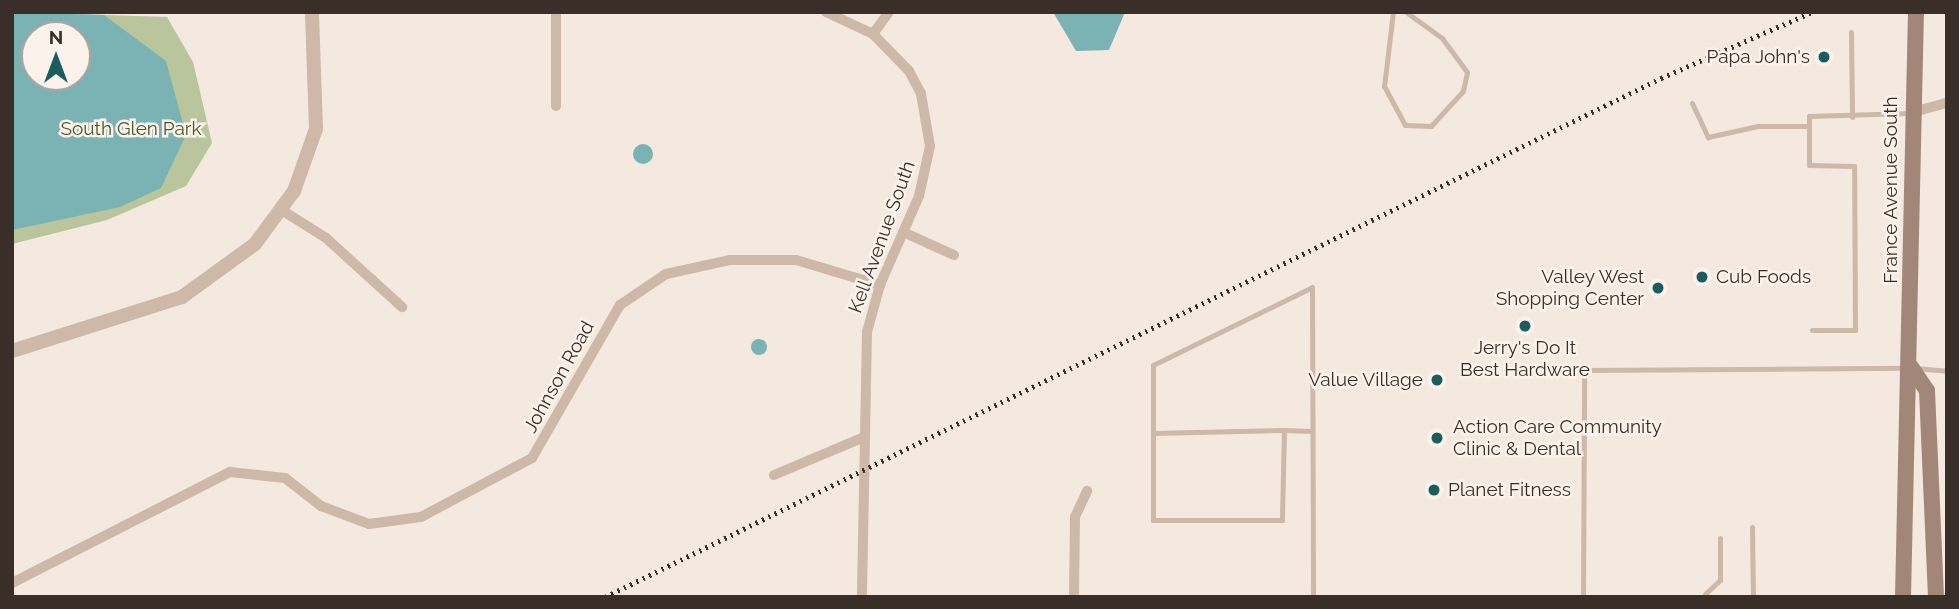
<!DOCTYPE html>
<style>
body{margin:0}
#map{position:relative;width:1959px;height:609px;overflow:hidden;background:#f4e9de;font-family:Raleway,sans-serif}
div>[style]{position:absolute}
.green>*{inset:0;background:#b9c59c}
.water>*{inset:0;background:#7bb3b4}
.round{border-radius:50%}
.service>*{height:5px;margin:-2.5px;padding:0 2.5px;transform-origin:2.5px;border-radius:2.5px;background:#ceb8a8}
.minor>*{height:10px;margin:-5px;padding:0 5px;transform-origin:5px;border-radius:5px;background:#ceb8a8}
.tertiary>*{height:14px;margin:-7px;padding:0 7px;transform-origin:7px;border-radius:7px;background:#ceb8a8}
.secondary>*{height:16px;margin:-8px;padding:0 8px;transform-origin:8px;border-radius:8px;background:#a28779}
.rail>*{height:4.5px;margin-top:-2.25px;transform-origin:0;background:repeating-linear-gradient(90deg,#3a2e29 0 2px,transparent 0 7px)}
.dots>*{width:19px;height:19px;translate:-50% -50%;box-sizing:border-box;border:4px solid #fbf3eb;border-radius:50%}
span{translate:-50% -50%;white-space:nowrap;text-align:center;line-height:1.15;-webkit-text-stroke:5px #fbf3eb;paint-order:stroke}
.poi-label{font-size:19px;color:#3a2e29}
.right{translate:-100% -50%;text-align:right}
.left{translate:0 -50%;text-align:left}
.park-label{font-size:19px;color:#4a5a2b}
.street-label{font-size:19px;color:#3a2e29}
.frame{position:absolute;inset:0;border:14px solid #3a2e29;pointer-events:none}
.north{position:absolute;left:21px;top:21px;width:70px;height:70px;box-sizing:border-box;background:#fbf3eb;border:2px solid #aea49d;border-radius:50%;rotate:0deg;font-size:19px;font-weight:700;line-height:28px;text-align:center;color:#3a2e29}
.north::after{content:'';display:block;margin:auto;width:24px;height:32px;background:#1b5d5f;clip-path:polygon(50% 0,100% 100%,50% 72%,0 100%)}
</style>
<div id="map">
<div class="green">
<i style="clip-path:polygon(evenodd,12px 12px,167px 17px,193px 62px,212px 143px,186px 186px,107px 220px,12px 244px,12px 12px,35px 35px,77px 35px,77px 77px,35px 77px,35px 35px)"></i>
</div>
<div class="water">
<i style="clip-path:polygon(evenodd,12px 12px,104px 15px,166px 61px,186px 135px,161px 188px,120px 207px,12px 230px,12px 12px,35px 35px,77px 35px,77px 77px,35px 77px,35px 35px)"></i>
<i style="clip-path:polygon(1053px 12px,1125px 12px,1109px 50px,1076px 51px)"></i>
<i class="round" style="left:633px;top:144px;width:20px;height:20px"></i>
<i class="round" style="left:751px;top:339px;width:16px;height:16px"></i>
</div>
<div class="service">
<i style="left:1393px;top:12px;width:75px;rotate:96.9deg"></i>
<i style="left:1384px;top:86px;width:44px;rotate:61.7deg"></i>
<i style="left:1405px;top:125px;width:26px;rotate:2deg"></i>
<i style="left:1431px;top:126px;width:47px;rotate:-47.6deg"></i>
<i style="left:1463px;top:91px;width:19px;rotate:-78deg"></i>
<i style="left:1467px;top:72px;width:42px;rotate:-126.3deg"></i>
<i style="left:1442px;top:38px;width:44px;rotate:-144.2deg"></i>
<i style="left:1851px;top:32px;width:85px;rotate:89.3deg"></i>
<i style="left:1692px;top:103px;width:38px;rotate:65deg"></i>
<i style="left:1708px;top:137px;width:51px;rotate:-12.4deg"></i>
<i style="left:1758px;top:126px;width:51px"></i>
<i style="left:1812px;top:330px;width:43px"></i>
<i style="left:1855px;top:330px;width:164px;rotate:-90.3deg"></i>
<i style="left:1854px;top:166px;width:45px;rotate:-178.7deg"></i>
<i style="left:1809px;top:165px;width:49px;rotate:-90deg"></i>
<i style="left:1809px;top:116px;width:101px;rotate:-1.7deg"></i>
<i style="left:1915px;top:368px;width:32px;rotate:5deg"></i>
<i style="left:1284px;top:430px;width:28px;rotate:2deg"></i>
<i style="left:1153px;top:433px;width:131px;rotate:-1.3deg"></i>
<i style="left:1284px;top:430px;width:90px;rotate:91.3deg"></i>
<i style="left:1282px;top:520px;width:129px;rotate:180deg"></i>
<i style="left:1153px;top:520px;width:155px;rotate:-90deg"></i>
<i style="left:1153px;top:365px;width:177px;rotate:-26.1deg"></i>
<i style="left:1312px;top:287px;width:310px;rotate:89.8deg"></i>
<i style="left:1752px;top:527px;width:70px;rotate:89.2deg"></i>
<i style="left:1705px;top:594px;width:21px;rotate:-43deg"></i>
<i style="left:1720px;top:580px;width:42px;rotate:-90deg"></i>
<i style="left:1583px;top:597px;width:227px;rotate:-89.7deg"></i>
<i style="left:1584px;top:370px;width:321px;rotate:-0.4deg"></i>
<i style="left:1673px;top:597px;width:14px"></i>
</div>
<div class="minor">
<i style="left:556px;top:12px;width:94px;rotate:90deg"></i>
<i style="left:826px;top:12px;width:52px;rotate:25.1deg"></i>
<i style="left:873px;top:34px;width:52px;rotate:45.8deg"></i>
<i style="left:909px;top:71px;width:26px;rotate:62deg"></i>
<i style="left:921px;top:94px;width:53px;rotate:80.2deg"></i>
<i style="left:930px;top:146px;width:51px;rotate:102.4deg"></i>
<i style="left:919px;top:196px;width:97px;rotate:113.7deg"></i>
<i style="left:880px;top:285px;width:49px;rotate:105.5deg"></i>
<i style="left:867px;top:332px;width:265px;rotate:91.1deg"></i>
<i style="left:873px;top:34px;width:27px;rotate:-54deg"></i>
<i style="left:1913px;top:112px;width:35px;rotate:-15deg"></i>
<i style="left:283px;top:211px;width:51px;rotate:32.1deg"></i>
<i style="left:326px;top:238px;width:103px;rotate:42.2deg"></i>
<i style="left:903px;top:232px;width:56px;rotate:24.3deg"></i>
<i style="left:774px;top:475px;width:95px;rotate:-22.8deg"></i>
<i style="left:12px;top:583px;width:245px;rotate:-27deg"></i>
<i style="left:230px;top:472px;width:55px;rotate:6.2deg"></i>
<i style="left:285px;top:478px;width:46px;rotate:37.9deg"></i>
<i style="left:321px;top:506px;width:51px;rotate:20.6deg"></i>
<i style="left:369px;top:524px;width:52px;rotate:-7.7deg"></i>
<i style="left:421px;top:517px;width:126px;rotate:-28deg"></i>
<i style="left:532px;top:458px;width:177px;rotate:-60.1deg"></i>
<i style="left:620px;top:305px;width:55px;rotate:-34deg"></i>
<i style="left:666px;top:274px;width:66px;rotate:-12.3deg"></i>
<i style="left:730px;top:260px;width:66px"></i>
<i style="left:796px;top:260px;width:88px;rotate:16.6deg"></i>
<i style="left:1074px;top:597px;width:80px;rotate:-89.3deg"></i>
<i style="left:1075px;top:517px;width:29px;rotate:-65deg"></i>
</div>
<div class="tertiary">
<i style="left:12px;top:351px;width:178px;rotate:-17.6deg"></i>
<i style="left:182px;top:297px;width:90px;rotate:-36deg"></i>
<i style="left:255px;top:244px;width:66px;rotate:-53.7deg"></i>
<i style="left:294px;top:191px;width:66px;rotate:-70.5deg"></i>
<i style="left:316px;top:129px;width:117px;rotate:-92deg"></i>
</div>
<div class="secondary">
<i style="left:1911px;top:367px;width:29px;rotate:56deg"></i>
<i style="left:1927px;top:391px;width:206px;rotate:87.5deg"></i>
<i style="left:1903px;top:597px;width:585px;rotate:-88.73deg"></i>
</div>
<div class="rail">
<i style="left:605px;top:597px;width:1177px;rotate:-26.17deg"></i>
<i style="left:1661px;top:78px;width:165px;rotate:-23.6deg"></i>
</div>
<div class="dots">
<i style="left:1824px;top:57px;background:#1b5d5f"></i>
<i style="left:1702px;top:277px;background:#1b5d5f"></i>
<i style="left:1658px;top:288px;background:#1b5d5f"></i>
<i style="left:1525px;top:326px;background:#1b5d5f"></i>
<i style="left:1437px;top:380px;background:#1b5d5f"></i>
<i style="left:1437px;top:438px;background:#1b5d5f"></i>
<i style="left:1434px;top:490px;background:#1b5d5f"></i>
</div>
<div class="poi-label">
<span class="right" style="left:1810px;top:57px">Papa John's</span>
<span class="right" style="left:1644px;top:288px">Valley West<br>Shopping Center</span>
<span class="left" style="left:1716px;top:277px">Cub Foods</span>
<span style="left:1525px;top:359px">Jerry's Do It<br>Best Hardware</span>
<span class="right" style="left:1423px;top:380px">Value Village</span>
<span class="left" style="left:1453px;top:438px">Action Care Community<br>Clinic &amp; Dental</span>
<span class="left" style="left:1448px;top:490px">Planet Fitness</span>
</div>
<div class="park-label">
<span style="left:131px;top:129px">South Glen Park</span>
</div>
<div class="street-label">
<span style="left:1891px;top:190px;rotate:-90deg">France Avenue South</span>
<span style="left:882px;top:237px;rotate:-70deg">Kell Avenue South</span>
<span style="left:559px;top:377px;rotate:-61deg">Johnson Road</span>
</div>
<div class="frame"></div>
<div class="north">N</div>
</div>
